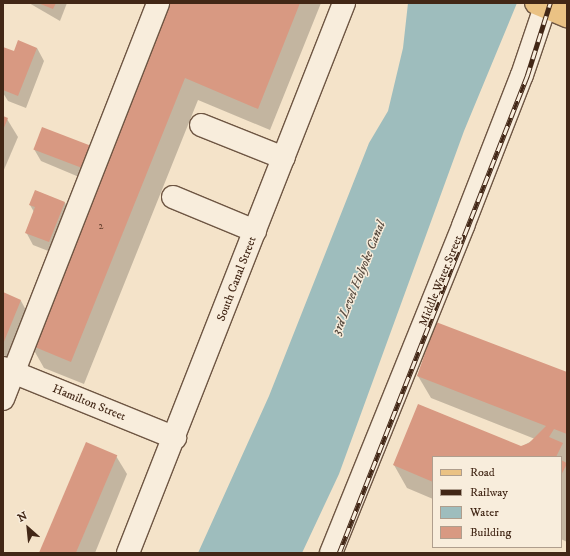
<!DOCTYPE html>
<style>
body{margin:0}
#map{position:relative;width:570px;height:556px;overflow:hidden;background:#f4e3c9;font-family:"IM FELL DW Pica",serif}
div>[style]{position:absolute}
.water>*{inset:0;background:#9ebdbd}
.shadow>*{inset:0;background:#0003}
.building>*{inset:0;background:#d89982;transform-origin:0 0}
.roads{filter:drop-shadow(1px 0 #6e5643) drop-shadow(-1px 0 #6e5643) drop-shadow(0 1px #6e5643) drop-shadow(0 -1px #6e5643)}
.minor>*{height:22px;margin:-11px;padding:0 11px;transform-origin:11px;border-radius:11px;background:#f8eddc}
.major>*{height:22px;margin:-11px;padding:0 11px;transform-origin:11px;border-radius:11px;background:#eac284}
.rail>*{height:4.5px;margin-top:-2.25px;transform-origin:0;background:repeating-linear-gradient(90deg,#f8eddc 0 9px,#422716 0 18px);box-sizing:border-box;border-block:1px solid #422716}
span{translate:-50% -50%;white-space:nowrap;text-align:center;line-height:1.15;-webkit-text-stroke:3px #f8eddc;paint-order:stroke}
.number-label{font-size:10px;color:#684431}
.number-label span{-webkit-text-stroke-width:0}
.street-label{font-size:12px;color:#422716}
.water-label{font-size:13px;color:#594c40;font-style:italic}
.frame{position:absolute;inset:0;border:4px solid #422716;pointer-events:none}
.legend{position:absolute;left:432px;top:456px;width:130px;height:92px;box-sizing:border-box;background:#f8eddc;border:1px solid #af9e8d;margin:0;padding:5px 7px;list-style:none;font-size:12px;color:#422716}
.legend li{display:flex;align-items:center;gap:8px;height:20px}
.legend b{width:20px;border:1px solid #af9e8d}
.north{position:absolute;left:8px;top:508px;width:40px;height:40px;-webkit-text-stroke:3px #f8eddc;paint-order:stroke;rotate:333deg;font-size:11px;font-weight:700;line-height:16px;text-align:center;color:#422716}
.north::after{content:'';display:block;margin:auto;width:14px;height:18px;background:#422716;clip-path:polygon(50% 0,100% 100%,50% 72%,0 100%)}
</style>
<div id="map">
<div class="water">
<i style="clip-path:polygon(408px 3px,517px 3px,464px 131px,339px 474px,302px 553px,198px 553px,269px 396px,369px 143px,388px 111px,403px 48px)"></i>
</div>
<div class="shadow">
<i style="clip-path:polygon(29px 3px,67px 3px,60px 21px)"></i>
<i style="clip-path:polygon(168px 3px,321px 3px,270px 130px,198px 100px,84px 384px,44px 368px,31px 345px)"></i>
<i style="clip-path:polygon(3px 48px,14px 52px,37px 48px,44px 61px,26px 108px,8px 101px,3px 93px)"></i>
<i style="clip-path:polygon(3px 117px,7px 119px,18px 137px,3px 172px)"></i>
<i style="clip-path:polygon(93px 148px,91px 182px,41px 161px,34px 149px)"></i>
<i style="clip-path:polygon(36px 191px,65px 203px,72px 215px,56px 254px,33px 245px,26px 232px,34px 212px,30px 205px)"></i>
<i style="clip-path:polygon(3px 293px,21px 301px,31px 319px,14px 360px,3px 355px)"></i>
<i style="clip-path:polygon(567px 373px,567px 542px,561px 539px,561px 457px,433px 457px,433px 499px,407px 488px,394px 465px,419px 405px,521px 447px,535px 439px,431px 398px,418px 376px)"></i>
<i style="clip-path:polygon(116px 456px,127px 474px,95px 553px,43px 553px)"></i>
</div>
<div class="building">
<i style="clip-path:polygon(38px 3px,56px 3px,53px 9px)"></i>
<i style="clip-path:polygon(166px 3px,300px 3px,258px 109px,185px 78px,71px 362px,30px 345px)"></i>
<i style="clip-path:polygon(18px 40px,37px 48px,18px 96px,3px 90px,3px 47px,14px 51px)"></i>
<i style="clip-path:polygon(3px 116px,8px 118px,3px 130px)"></i>
<i style="left:42px;top:127px;width:55px;height:24px;rotate:21deg"></i>
<i style="clip-path:polygon(35px 190px,65px 202px,49px 242px,25px 233px,35px 207px,29px 205px)"></i>
<i style="clip-path:polygon(3px 292px,21px 300px,3px 344px)"></i>
<i style="clip-path:polygon(436px 322px,567px 372px,567px 434px,554px 429px,549px 437px,563px 443px,556px 457px,433px 457px,433px 482px,393px 465px,418px 404px,521px 446px,529px 443px,546px 426px,417px 376px)"></i>
<i style="left:86px;top:442px;width:34px;height:120px;rotate:23deg"></i>
<i style="left:561px;top:460px;width:7px;height:63px;rotate:27deg"></i>
</div>
<div class="roads">
<div class="minor">
<i style="left:201px;top:125px;width:89px;rotate:21.7deg"></i>
<i style="left:173px;top:197px;width:89px;rotate:22.5deg"></i>
<i style="left:3px;top:368px;width:186px;rotate:22.1deg"></i>
<i style="left:3px;top:399px;width:425px;rotate:-68.6deg"></i>
<i style="left:128px;top:553px;width:591px;rotate:-68.56deg"></i>
<i style="left:331px;top:553px;width:353px;rotate:-68deg"></i>
<i style="left:463px;top:226px;width:162px;rotate:-68.7deg"></i>
<i style="left:522px;top:75px;width:72px;rotate:-71.3deg"></i>
</div>
<div class="major">
<i style="left:536px;top:3px;width:34px;rotate:23deg"></i>
</div>
</div>
<div class="rail">
<i style="left:339px;top:553px;width:513px;rotate:-68.49deg"></i>
<i style="left:527px;top:76px;width:77px;rotate:-72.5deg"></i>
</div>
<div class="number-label">
<span style="left:101px;top:227px">2</span>
</div>
<div class="street-label">
<span style="left:237px;top:279px;rotate:-69deg">South Canal Street</span>
<span style="left:441px;top:281px;rotate:-68deg">Middle Water Street</span>
<span style="left:89px;top:403px;rotate:22deg">Hamilton Street</span>
</div>
<div class="water-label">
<span style="left:359px;top:278px;rotate:-68deg">3rd Level Holyoke Canal</span>
</div>
<div class="frame"></div>
<ul class="legend">
<li><b style="height:5px;background:#eac284"></b>Road</li>
<li><b style="height:5px;background:#422716"></b>Railway</li>
<li><b style="height:11px;background:#9ebdbd"></b>Water</li>
<li><b style="height:11px;background:#d89982"></b>Building</li>
</ul>
<div class="north">N</div>
</div>
